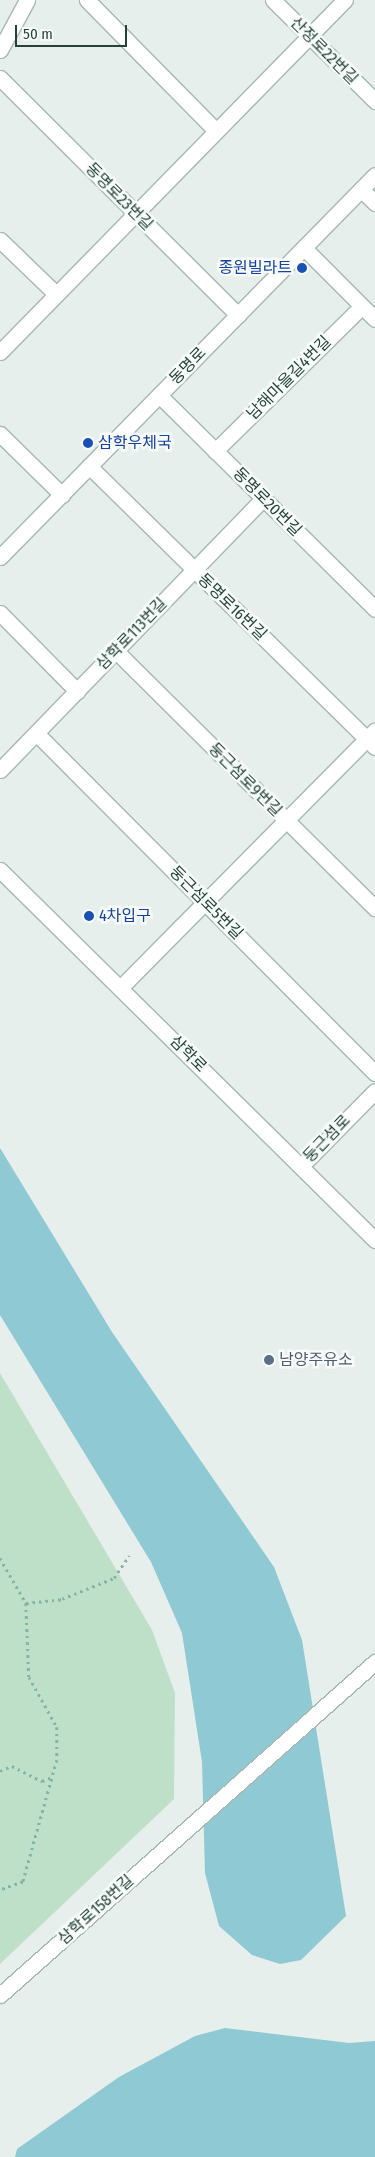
<!DOCTYPE html>
<meta charset="utf-8">
<style>
body{margin:0}
#map{position:relative;width:375px;height:2157px;overflow:hidden;background:#e6efeb;font-family:"Fira Sans Condensed","Noto Sans KR",sans-serif}
div>[style]{position:absolute}
.green>*{inset:0;background:#bfe0c8}
.water>*{inset:0;background:#8ec9d4}
.path>*{height:2.5px;margin-top:-1.25px;transform-origin:0;background:repeating-linear-gradient(90deg,#86b3a5 0 2.5px,transparent 0 6.5px)}
.roads{filter:drop-shadow(1px 0 #a8b8b2) drop-shadow(-1px 0 #a8b8b2) drop-shadow(0 1px #a8b8b2) drop-shadow(0 -1px #a8b8b2)}
.street>*{height:15px;margin:-7.5px;padding:0 7.5px;transform-origin:7.5px;border-radius:7.5px;background:#fff}
.secondary>*{height:15px;margin:-7.5px;padding:0 7.5px;transform-origin:7.5px;border-radius:7.5px;background:#fff}
.dots>*{width:14px;height:14px;translate:-50% -50%;box-sizing:border-box;border:2px solid #f7fbf9;border-radius:50%}
span{translate:-50% -50%;white-space:nowrap;text-align:center;line-height:1.15;-webkit-text-stroke:5px #f7fbf9;paint-order:stroke}
.street-label{font-size:16px;color:#24423a}
.transit-label{font-size:16px;color:#164399}
.right{translate:-100% -50%;text-align:right}
.left{translate:0 -50%;text-align:left}
.service-label{font-size:16px;color:#4e5e75}
.scale{position:absolute;left:15px;top:25px;width:112px;height:22px;box-sizing:border-box;border:2px solid #24423a;border-top:0;padding-left:6px;font-size:15px;line-height:18px;white-space:nowrap;color:#24423a;-webkit-text-stroke:4px #f7fbf9;paint-order:stroke}
</style>
<div id="map">
<div class="green">
<i style="clip-path:polygon(0 1373px,152px 1630px,175px 1693px,174px 1799px,0 1964px)"></i>
</div>
<div class="water">
<i style="clip-path:polygon(0 1148px,112px 1332px,274px 1567px,302px 1640px,346px 1916px,301px 1960px,280px 1964px,252px 1955px,219px 1926px,205px 1873px,202px 1762px,182px 1633px,151px 1562px,0 1315px)"></i>
<i style="clip-path:polygon(225px 2028px,349px 2043px,375px 2041px,375px 2157px,15px 2157px,17px 2149px,119px 2077px,195px 2036px)"></i>
</div>
<div class="path">
<i style="left:0;top:1558px;width:52px;rotate:60deg"></i>
<i style="left:26px;top:1603px;width:74px;rotate:87.7deg"></i>
<i style="left:29px;top:1677px;width:57px;rotate:60.8deg"></i>
<i style="left:57px;top:1727px;width:33px;rotate:90deg"></i>
<i style="left:57px;top:1760px;width:127px;rotate:105.6deg"></i>
<i style="left:23px;top:1882px;width:24px;rotate:161deg"></i>
<i style="left:26px;top:1603px;width:36px;rotate:-6deg"></i>
<i style="left:62px;top:1599px;width:56px;rotate:-22deg"></i>
<i style="left:114px;top:1578px;width:27px;rotate:-56deg"></i>
<i style="left:0;top:1771px;width:13px;rotate:-23deg"></i>
<i style="left:12px;top:1766px;width:34px;rotate:27deg"></i>
<i style="left:42px;top:1781px;width:9px;rotate:-21deg"></i>
</div>
<div class="roads">
<div class="street">
<i style="left:87px;top:0;width:184px;rotate:45.4deg"></i>
<i style="left:273px;top:0;width:144px;rotate:44.7deg"></i>
<i style="left:0;top:50px;width:57px;rotate:-61.6deg"></i>
<i style="left:0;top:78px;width:336px;rotate:44.9deg"></i>
<i style="left:0;top:240px;width:78px;rotate:44deg"></i>
<i style="left:304px;top:248px;width:100px;rotate:45deg"></i>
<i style="left:0;top:352px;width:493px;rotate:-45.6deg"></i>
<i style="left:159px;top:395px;width:304px;rotate:44.7deg"></i>
<i style="left:0;top:434px;width:87px;rotate:44.5deg"></i>
<i style="left:215px;top:451px;width:206px;rotate:-44.6deg"></i>
<i style="left:89px;top:466px;width:401px;rotate:44.5deg"></i>
<i style="left:0;top:613px;width:110px;rotate:45.4deg"></i>
<i style="left:116px;top:651px;width:365px;rotate:44.8deg"></i>
<i style="left:36px;top:733px;width:480px;rotate:45.1deg"></i>
<i style="left:0;top:770px;width:378px;rotate:-45.9deg"></i>
<i style="left:121px;top:987px;width:361px;rotate:-45.3deg"></i>
<i style="left:0;top:1995px;width:502px;rotate:-41.61deg"></i>
</div>
<div class="secondary">
<i style="left:361px;top:189px;width:20px;rotate:45deg"></i>
<i style="left:0;top:557px;width:535px;rotate:-45.53deg"></i>
<i style="left:0;top:870px;width:527px;rotate:44.62deg"></i>
<i style="left:301px;top:1166px;width:105px;rotate:-45.4deg"></i>
</div>
</div>
<div class="dots">
<i style="left:302px;top:268px;background:#1a4fb4"></i>
<i style="left:88px;top:443px;background:#1a4fb4"></i>
<i style="left:89px;top:916px;background:#1a4fb4"></i>
<i style="left:269px;top:1360px;background:#5c6f8a"></i>
</div>
<div class="street-label">
<span style="left:324px;top:51px;rotate:45deg">산정로22번길</span>
<span style="left:119px;top:197px;rotate:45deg">동명로23번길</span>
<span style="left:188px;top:366px;rotate:-46deg">동명로</span>
<span style="left:289px;top:378px;rotate:-45deg">남해마을길4번길</span>
<span style="left:267px;top:502px;rotate:45deg">동명로20번길</span>
<span style="left:232px;top:607px;rotate:44deg">동명로16번길</span>
<span style="left:132px;top:634px;rotate:-46deg">삼학로113번길</span>
<span style="left:245px;top:780px;rotate:45deg">둥근섬로9번길</span>
<span style="left:206px;top:903px;rotate:45deg">둥근섬로5번길</span>
<span style="left:188px;top:1054px;rotate:45deg">삼학로</span>
<span style="left:327px;top:1139px;rotate:-46deg">둥근섬로</span>
<span style="left:96px;top:1910px;rotate:-42deg">삼학로158번길</span>
</div>
<div class="transit-label">
<span class="right" style="left:292px;top:268px">종원빌라트</span>
<span class="left" style="left:98px;top:443px">삼학우체국</span>
<span class="left" style="left:99px;top:916px">4차입구</span>
</div>
<div class="service-label">
<span class="left" style="left:279px;top:1360px">남양주유소</span>
</div>
<div class="scale">50 m</div>
</div>
